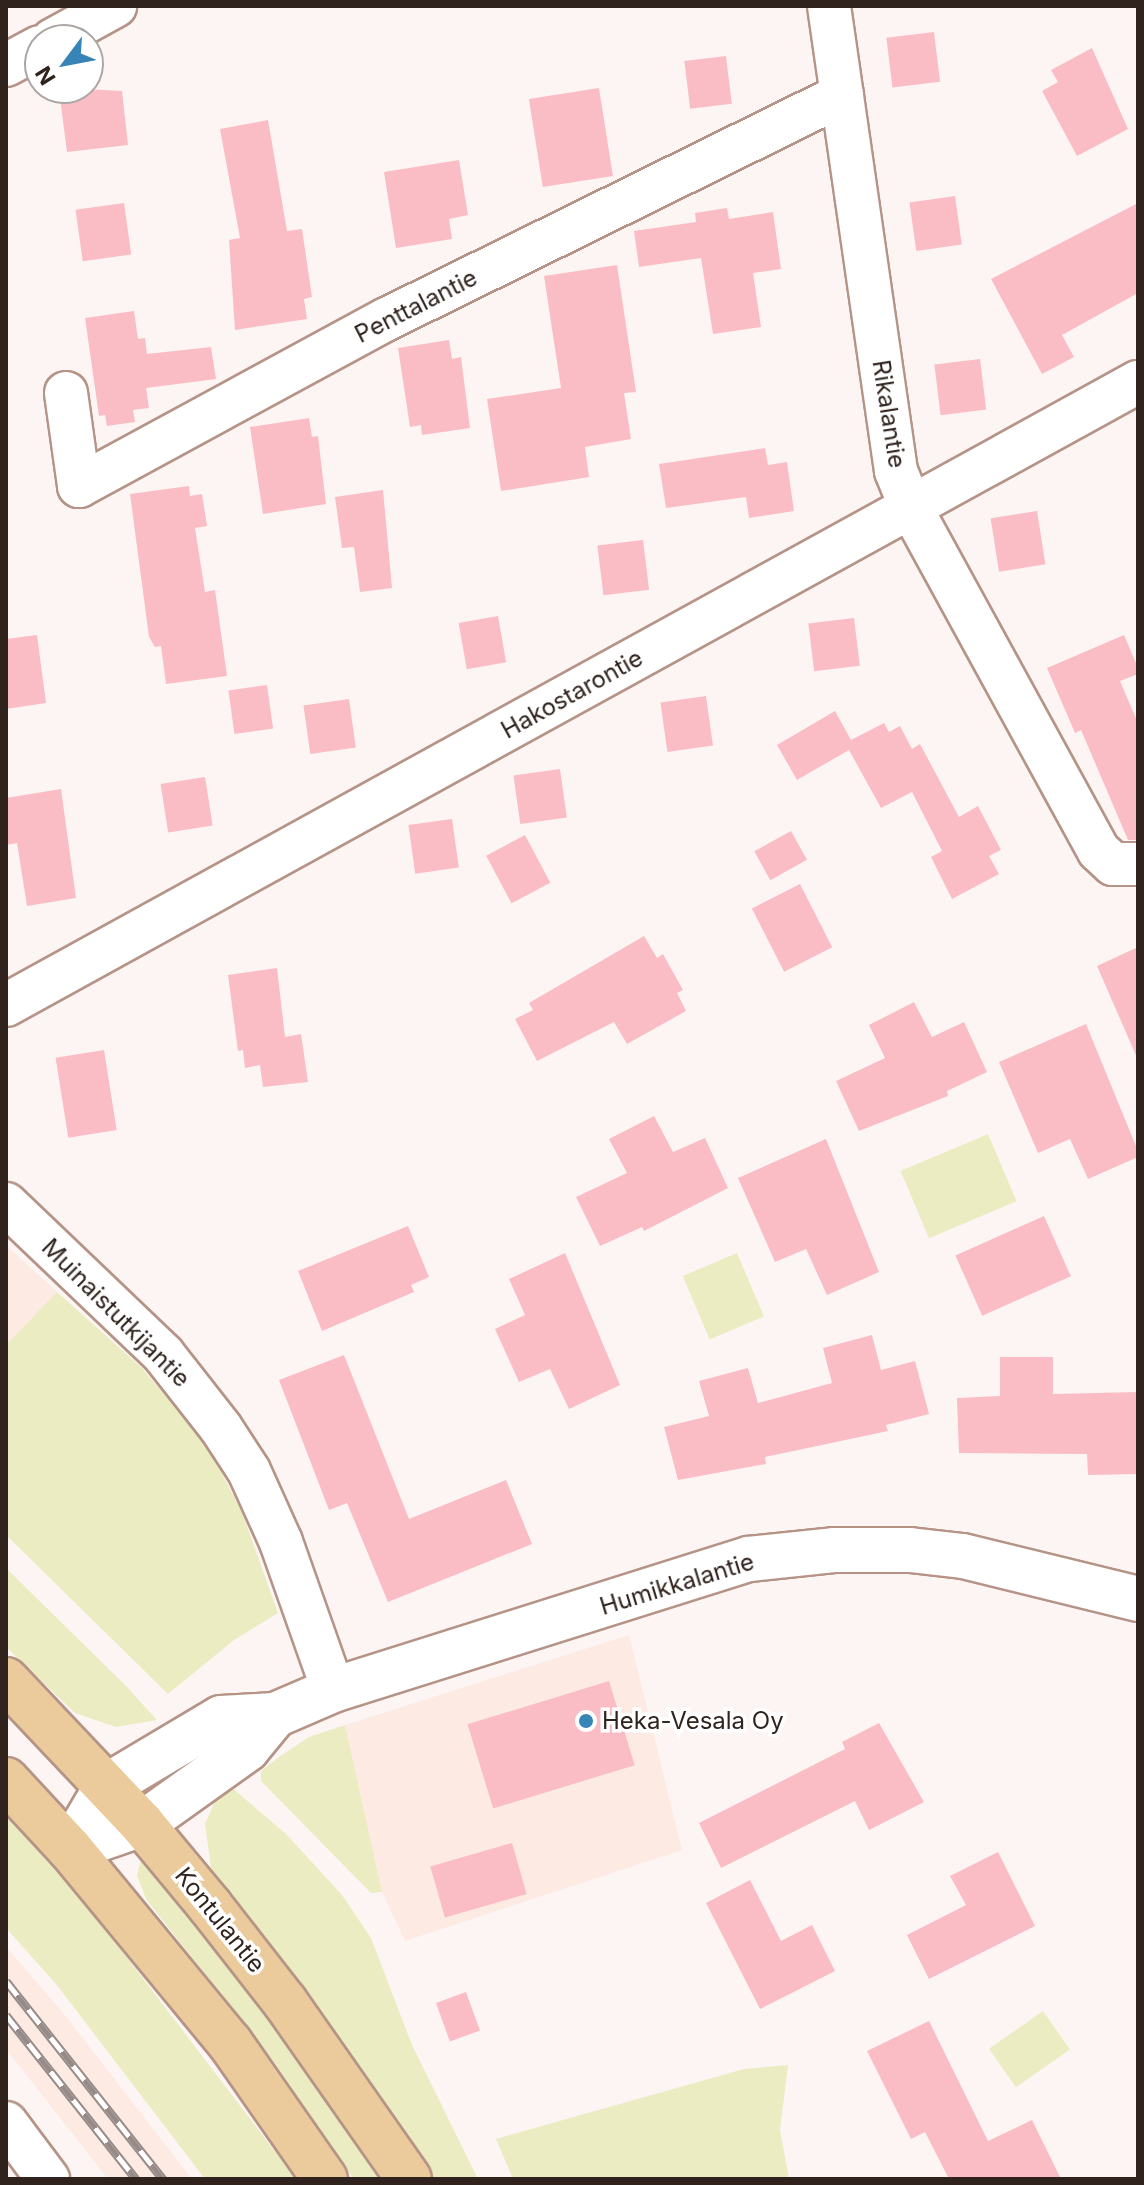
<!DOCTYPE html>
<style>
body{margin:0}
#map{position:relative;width:1144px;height:2185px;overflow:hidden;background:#fdf5f3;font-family:Inter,sans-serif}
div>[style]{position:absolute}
.built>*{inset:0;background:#fceae3}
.green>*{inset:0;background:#ebecc2;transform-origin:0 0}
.building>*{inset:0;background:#fbbdc5;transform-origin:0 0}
.roads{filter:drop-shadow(2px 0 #b59487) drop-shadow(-2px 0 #b59487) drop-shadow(0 2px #b59487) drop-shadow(0 -2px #b59487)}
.minor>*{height:42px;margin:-21px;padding:0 21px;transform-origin:21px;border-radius:21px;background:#fff}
.tertiary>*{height:44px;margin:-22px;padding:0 22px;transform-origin:22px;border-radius:22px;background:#fff}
.primary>*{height:44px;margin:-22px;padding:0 22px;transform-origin:22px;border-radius:22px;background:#ebcb9b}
.rail>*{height:9px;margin-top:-4.5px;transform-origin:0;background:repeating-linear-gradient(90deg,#fff 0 18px,#968b88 0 36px);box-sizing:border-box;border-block:2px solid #968b88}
.dots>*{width:22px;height:22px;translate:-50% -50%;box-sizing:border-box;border:4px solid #fff;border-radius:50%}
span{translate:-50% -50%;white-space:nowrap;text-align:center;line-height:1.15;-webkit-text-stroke:7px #fff;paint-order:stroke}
.street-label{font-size:24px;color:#30231e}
.poi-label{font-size:24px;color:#30231e}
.left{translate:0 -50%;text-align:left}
.frame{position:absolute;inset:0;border:8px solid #30231e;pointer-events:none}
.north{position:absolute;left:24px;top:24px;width:80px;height:80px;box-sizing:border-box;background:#fff;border:2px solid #aca7a5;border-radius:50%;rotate:238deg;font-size:22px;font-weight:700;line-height:32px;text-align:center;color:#30231e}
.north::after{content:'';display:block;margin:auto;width:28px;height:36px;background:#3785b7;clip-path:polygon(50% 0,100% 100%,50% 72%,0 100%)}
</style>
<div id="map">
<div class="built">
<i style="clip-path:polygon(6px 1245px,57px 1292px,6px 1345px)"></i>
<i style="clip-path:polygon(629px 1635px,682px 1850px,405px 1941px,382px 1892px,345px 1725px)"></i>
<i style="clip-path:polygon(6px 1947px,64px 2014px,192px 2179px,108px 2179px,6px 2049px)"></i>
</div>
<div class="green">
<i style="left:988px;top:1134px;width:73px;height:95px;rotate:67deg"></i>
<i style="left:737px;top:1253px;width:69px;height:59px;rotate:67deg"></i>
<i style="clip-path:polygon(57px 1292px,141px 1367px,206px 1443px,242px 1512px,278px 1613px,234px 1640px,168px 1694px,6px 1535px,6px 1345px)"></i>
<i style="clip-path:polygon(6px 1568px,127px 1687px,157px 1720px,116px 1727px,75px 1713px,6px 1647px)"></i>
<i style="clip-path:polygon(345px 1725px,382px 1892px,371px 1893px,261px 1781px,261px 1771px,279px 1757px,309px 1737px)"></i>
<i style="clip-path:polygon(224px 1781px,286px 1834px,342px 1895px,371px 1938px,412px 2045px,478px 2179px,435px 2179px,323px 2017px,211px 1868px,205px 1824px)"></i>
<i style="clip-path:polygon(6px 1816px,71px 1884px,296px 2179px,205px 2179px,56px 1984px,6px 1928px)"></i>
<i style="clip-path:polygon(142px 1856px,300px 2055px,384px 2179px,354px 2179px,273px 2061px,146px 1899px,137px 1875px)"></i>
<i style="left:1043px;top:2011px;width:47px;height:66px;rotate:55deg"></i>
<i style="clip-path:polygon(788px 2065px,780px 2130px,789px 2179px,513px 2179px,496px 2139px,744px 2069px)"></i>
</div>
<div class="building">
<i style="left:934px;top:32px;width:50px;height:48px;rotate:83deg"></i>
<i style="clip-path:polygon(1092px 48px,1128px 129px,1077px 156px,1042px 91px,1058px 82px,1051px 70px)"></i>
<i style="left:726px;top:56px;width:48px;height:42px;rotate:83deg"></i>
<i style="clip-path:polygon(66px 88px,122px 91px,128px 145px,67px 152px,60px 98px,67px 97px)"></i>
<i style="left:599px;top:88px;width:89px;height:71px;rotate:81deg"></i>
<i style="clip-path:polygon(268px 120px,287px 231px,302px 229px,312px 297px,304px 299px,307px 319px,235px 330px,229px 240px,240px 238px,220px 129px)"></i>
<i style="clip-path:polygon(459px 160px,468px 215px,449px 219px,452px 239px,396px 248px,384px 172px)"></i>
<i style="left:955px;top:196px;width:49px;height:46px;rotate:82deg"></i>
<i style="left:124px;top:203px;width:52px;height:49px;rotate:82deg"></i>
<i style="clip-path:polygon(1138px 203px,1138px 293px,1062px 335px,1074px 357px,1042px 374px,991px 279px)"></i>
<i style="clip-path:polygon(727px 208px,729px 219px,773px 212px,781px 269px,753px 273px,761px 327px,713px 334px,701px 258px,639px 267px,634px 231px,696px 222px,695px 213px)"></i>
<i style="clip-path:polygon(617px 265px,636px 392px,624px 393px,631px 439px,585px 447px,589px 477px,501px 491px,487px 399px,561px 388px,544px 276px)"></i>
<i style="clip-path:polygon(134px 311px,138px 339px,145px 338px,147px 354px,211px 347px,216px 379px,146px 388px,149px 408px,133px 410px,135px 422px,107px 426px,105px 415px,99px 416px,85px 318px)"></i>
<i style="clip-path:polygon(449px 340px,452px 359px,461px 357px,470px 428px,422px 435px,421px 425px,410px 427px,398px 348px)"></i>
<i style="left:980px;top:359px;width:51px;height:46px;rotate:83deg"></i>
<i style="clip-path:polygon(309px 418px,312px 437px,318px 436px,326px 504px,263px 514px,250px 427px)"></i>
<i style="clip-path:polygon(765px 448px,768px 465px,787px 462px,794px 511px,749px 518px,746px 497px,666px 508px,659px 464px)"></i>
<i style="clip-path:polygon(189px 486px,190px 496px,202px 494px,207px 526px,195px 528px,205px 592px,215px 590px,227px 676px,166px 684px,161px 646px,155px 647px,149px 637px,130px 494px)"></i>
<i style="clip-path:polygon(383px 490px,392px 588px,360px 592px,354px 547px,342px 548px,335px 497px)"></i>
<i style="left:1037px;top:511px;width:54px;height:47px;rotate:81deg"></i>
<i style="left:643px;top:540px;width:50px;height:46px;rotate:83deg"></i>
<i style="left:498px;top:616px;width:47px;height:40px;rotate:80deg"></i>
<i style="left:854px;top:618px;width:48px;height:46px;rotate:83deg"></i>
<i style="clip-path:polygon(37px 635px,46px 703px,6px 709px,6px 639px)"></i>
<i style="clip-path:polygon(1124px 635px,1138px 668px,1138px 674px,1120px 681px,1138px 723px,1138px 840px,1128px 840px,1081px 730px,1075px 733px,1047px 668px)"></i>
<i style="left:267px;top:685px;width:44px;height:39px;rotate:82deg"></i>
<i style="left:706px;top:696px;width:50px;height:46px;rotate:82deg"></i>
<i style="left:349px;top:699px;width:49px;height:46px;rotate:82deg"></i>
<i style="clip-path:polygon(835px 711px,851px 740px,884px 723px,889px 732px,900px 726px,912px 749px,920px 744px,959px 817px,978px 806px,1001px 850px,989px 856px,999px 874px,952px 899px,931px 857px,942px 851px,912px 792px,881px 808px,849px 750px,797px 780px,777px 745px)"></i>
<i style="left:560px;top:769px;width:49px;height:47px;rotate:82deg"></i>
<i style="left:205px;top:777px;width:49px;height:45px;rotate:81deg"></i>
<i style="clip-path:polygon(61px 789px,76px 898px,27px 906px,17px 843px,6px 845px,6px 798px)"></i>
<i style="left:452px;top:819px;width:49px;height:44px;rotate:82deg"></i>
<i style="left:791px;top:831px;width:33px;height:42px;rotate:61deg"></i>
<i style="left:525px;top:835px;width:54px;height:44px;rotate:62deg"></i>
<i style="left:800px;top:884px;width:71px;height:54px;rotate:63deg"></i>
<i style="clip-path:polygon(644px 936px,657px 958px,663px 954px,683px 990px,677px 993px,686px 1011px,627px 1044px,614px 1022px,537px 1061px,515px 1019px,533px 1010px,529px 1003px)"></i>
<i style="clip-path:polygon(1138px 947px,1138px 1060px,1097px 966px)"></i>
<i style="clip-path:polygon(277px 968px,285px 1037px,301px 1034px,308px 1082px,263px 1087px,260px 1065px,245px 1068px,243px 1050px,238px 1051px,228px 975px)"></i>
<i style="clip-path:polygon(914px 1002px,932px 1037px,964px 1022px,987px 1072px,947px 1091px,948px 1096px,859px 1131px,836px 1081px,885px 1058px,869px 1025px)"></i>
<i style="clip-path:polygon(1086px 1024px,1138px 1151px,1138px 1157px,1088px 1179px,1070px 1139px,1038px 1153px,999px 1062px)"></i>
<i style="left:104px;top:1050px;width:81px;height:49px;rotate:81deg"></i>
<i style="clip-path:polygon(654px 1116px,673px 1152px,705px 1138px,728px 1188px,644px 1231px,642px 1227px,600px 1246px,576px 1197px,627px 1173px,609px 1139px)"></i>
<i style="clip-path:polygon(826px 1139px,879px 1272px,827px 1295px,806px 1249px,775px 1262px,738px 1178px)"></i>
<i style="left:1044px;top:1216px;width:66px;height:97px;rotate:66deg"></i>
<i style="clip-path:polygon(408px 1226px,429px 1277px,411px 1285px,414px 1292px,322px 1331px,298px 1271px)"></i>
<i style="clip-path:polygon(565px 1253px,620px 1385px,569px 1409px,550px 1369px,519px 1382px,495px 1329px,525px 1315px,509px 1279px)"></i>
<i style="clip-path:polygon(872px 1335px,881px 1370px,915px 1361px,929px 1414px,886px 1425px,888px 1431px,765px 1457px,766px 1464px,678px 1480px,664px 1427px,709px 1416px,699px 1381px,748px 1368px,758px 1403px,832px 1383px,823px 1348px)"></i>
<i style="clip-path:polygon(344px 1355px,409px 1519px,506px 1480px,532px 1544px,388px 1602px,347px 1503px,329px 1510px,279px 1380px)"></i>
<i style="clip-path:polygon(1000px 1357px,1053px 1357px,1053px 1394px,1138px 1392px,1138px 1474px,1088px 1475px,1087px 1454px,959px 1453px,957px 1398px,1000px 1396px)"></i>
<i style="left:609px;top:1681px;width:88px;height:148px;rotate:73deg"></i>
<i style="clip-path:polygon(879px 1723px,924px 1802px,869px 1830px,855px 1801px,721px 1868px,699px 1823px,845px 1749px,842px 1742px)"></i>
<i style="left:512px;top:1843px;width:53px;height:85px;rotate:74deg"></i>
<i style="clip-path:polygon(998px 1852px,1035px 1926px,929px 1979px,907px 1935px,966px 1905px,950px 1876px)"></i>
<i style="clip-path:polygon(750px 1880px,781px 1941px,812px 1925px,835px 1971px,760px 2009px,706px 1903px)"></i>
<i style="left:466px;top:1992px;width:41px;height:32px;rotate:70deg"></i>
<i style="clip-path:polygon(929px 2021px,988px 2141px,1032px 2120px,1061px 2179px,949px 2179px,925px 2132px,911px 2139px,867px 2051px)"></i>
</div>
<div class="roads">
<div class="minor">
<i style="left:829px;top:6px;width:470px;rotate:81.8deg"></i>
<i style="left:896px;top:471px;width:40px;rotate:68deg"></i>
<i style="left:911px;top:508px;width:391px;rotate:61.3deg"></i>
<i style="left:1099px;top:851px;width:19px;rotate:43deg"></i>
<i style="left:1113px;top:864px;width:25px"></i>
<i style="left:53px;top:40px;width:71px;rotate:-28.7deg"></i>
<i style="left:6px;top:65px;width:38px;rotate:-28deg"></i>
<i style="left:66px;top:393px;width:94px;rotate:82deg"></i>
<i style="left:79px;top:486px;width:350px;rotate:-28.5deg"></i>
<i style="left:387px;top:319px;width:507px;rotate:-26.21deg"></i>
<i style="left:6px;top:1005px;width:1292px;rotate:-28.83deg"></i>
<i style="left:6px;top:1204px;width:217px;rotate:43.7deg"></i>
<i style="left:163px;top:1354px;width:94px;rotate:51.9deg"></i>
<i style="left:221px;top:1428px;width:51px;rotate:56.9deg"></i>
<i style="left:249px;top:1471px;width:78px;rotate:65.7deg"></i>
<i style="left:281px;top:1542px;width:157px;rotate:70.6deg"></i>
<i style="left:6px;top:2123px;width:70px;rotate:53.1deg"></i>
</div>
<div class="tertiary">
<i style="left:70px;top:1849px;width:73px;rotate:-59.6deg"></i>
<i style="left:107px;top:1786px;width:133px;rotate:-30.8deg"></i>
<i style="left:221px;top:1718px;width:54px;rotate:-3.2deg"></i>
<i style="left:275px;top:1715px;width:63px;rotate:-23.3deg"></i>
<i style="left:333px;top:1690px;width:436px;rotate:-17.5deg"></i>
<i style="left:749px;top:1559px;width:85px;rotate:-6deg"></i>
<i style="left:834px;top:1550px;width:76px"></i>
<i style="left:910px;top:1550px;width:53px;rotate:6.5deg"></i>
<i style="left:963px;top:1556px;width:180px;rotate:13.8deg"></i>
<i style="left:70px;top:1849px;width:76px;rotate:-19.1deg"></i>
<i style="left:142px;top:1824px;width:129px;rotate:-35.5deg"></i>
<i style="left:247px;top:1749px;width:44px;rotate:-50.5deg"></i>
</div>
<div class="primary">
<i style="left:6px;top:1680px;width:198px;rotate:46.6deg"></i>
<i style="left:142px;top:1824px;width:107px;rotate:50.3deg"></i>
<i style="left:210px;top:1906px;width:122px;rotate:52deg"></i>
<i style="left:285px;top:2002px;width:216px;rotate:55deg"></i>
<i style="left:6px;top:1780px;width:94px;rotate:47.2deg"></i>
<i style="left:70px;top:1849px;width:251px;rotate:50.5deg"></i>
<i style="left:230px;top:2043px;width:166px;rotate:55.1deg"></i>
</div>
</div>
<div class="rail">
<i style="left:6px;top:1981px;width:253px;rotate:51.6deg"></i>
<i style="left:6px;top:2015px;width:209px;rotate:51.6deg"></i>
</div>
<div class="dots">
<i style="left:586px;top:1721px;background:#3785b7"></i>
</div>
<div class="street-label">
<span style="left:416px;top:306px;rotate:-27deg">Penttalantie</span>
<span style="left:889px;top:414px;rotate:81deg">Rikalantie</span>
<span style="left:572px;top:694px;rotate:-29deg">Hakostarontie</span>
<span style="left:116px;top:1313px;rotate:45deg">Muinaistutkijantie</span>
<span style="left:677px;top:1584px;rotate:-17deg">Humikkalantie</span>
<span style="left:220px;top:1920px;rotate:51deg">Kontulantie</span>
</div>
<div class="poi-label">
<span class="left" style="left:602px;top:1721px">Heka-Vesala Oy</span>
</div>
<div class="frame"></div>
<div class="north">N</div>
</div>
